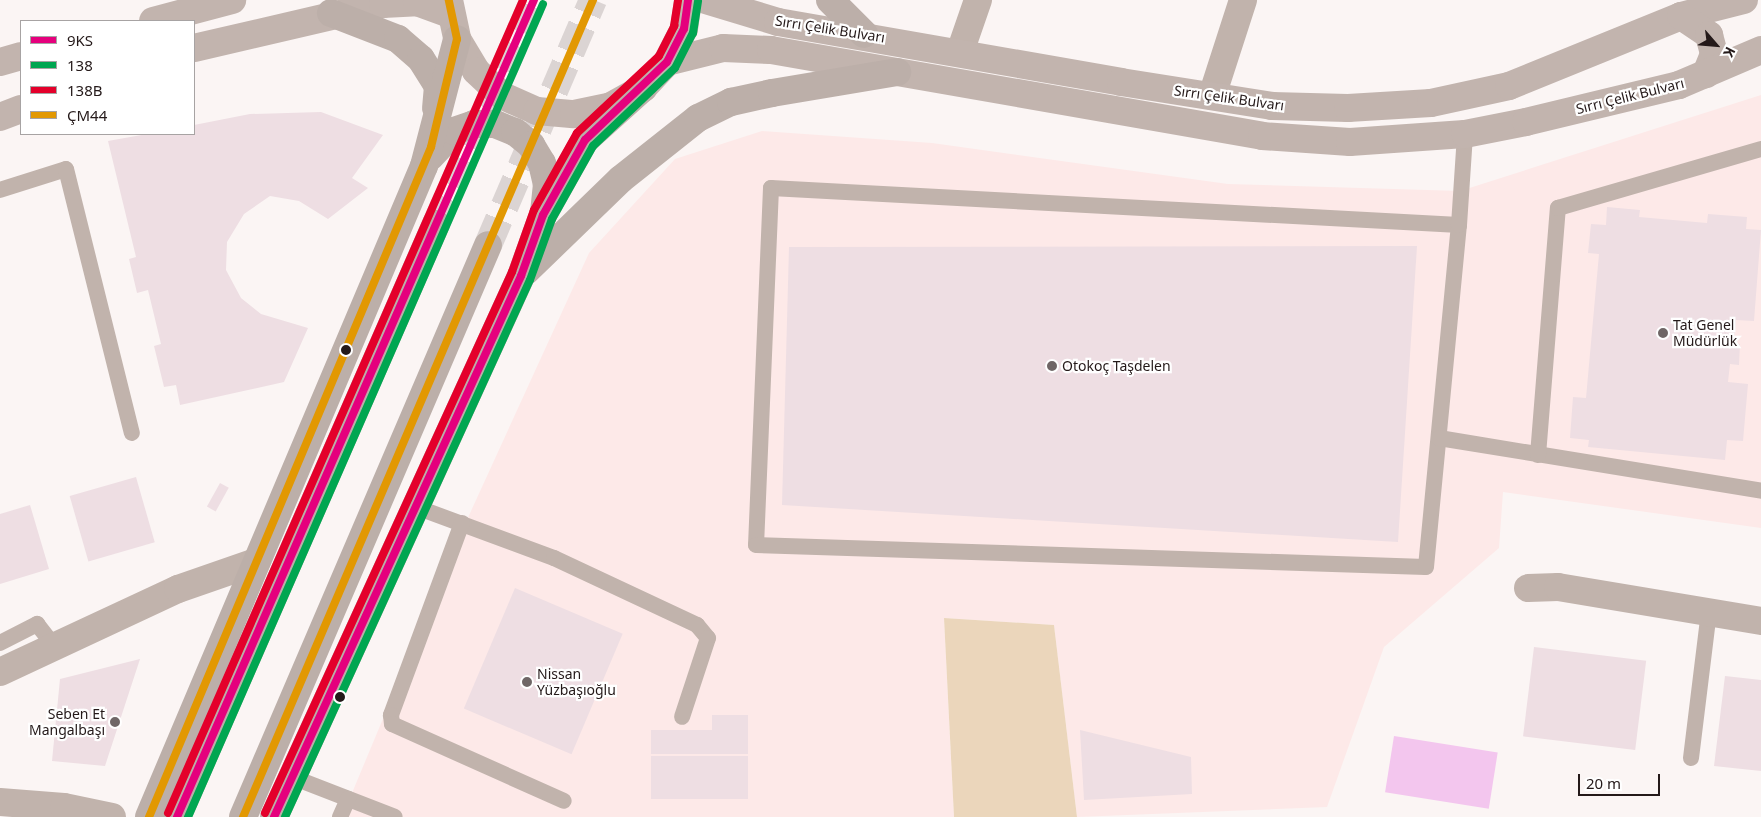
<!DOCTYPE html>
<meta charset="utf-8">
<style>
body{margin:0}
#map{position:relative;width:1761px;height:817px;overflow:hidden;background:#fbf5f4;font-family:"Noto Sans",sans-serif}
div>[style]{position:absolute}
.built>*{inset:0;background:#fde9e8}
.green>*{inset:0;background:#ebd6bb}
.water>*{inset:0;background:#f3c6ee;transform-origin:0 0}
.building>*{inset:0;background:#eedee3;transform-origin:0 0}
.highway-tunnel>*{height:28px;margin-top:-14px;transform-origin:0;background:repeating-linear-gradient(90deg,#dbd4d3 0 28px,transparent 0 42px)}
.lane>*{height:16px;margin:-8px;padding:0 8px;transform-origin:8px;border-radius:8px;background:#c1b3ac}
.street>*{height:28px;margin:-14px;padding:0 14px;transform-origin:14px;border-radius:14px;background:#c1b3ac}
.primary>*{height:28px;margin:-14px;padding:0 14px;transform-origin:14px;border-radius:14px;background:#c2b4ae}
.highway>*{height:28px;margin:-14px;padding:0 14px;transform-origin:14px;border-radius:14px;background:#bcafa9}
.bus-1>*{height:8px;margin:-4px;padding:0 4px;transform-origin:4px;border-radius:4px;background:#e5007d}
.bus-2>*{height:8px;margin:-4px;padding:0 4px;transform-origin:4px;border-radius:4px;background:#00a651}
.bus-3>*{height:8px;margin:-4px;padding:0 4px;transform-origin:4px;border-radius:4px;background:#e4002b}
.bus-4>*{height:8px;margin:-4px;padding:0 4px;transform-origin:4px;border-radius:4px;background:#e29802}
.dots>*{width:14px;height:14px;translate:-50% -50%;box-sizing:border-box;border:2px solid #fff;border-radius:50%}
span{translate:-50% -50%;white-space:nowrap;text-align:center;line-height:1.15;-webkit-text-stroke:4.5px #fff;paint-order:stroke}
.street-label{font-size:14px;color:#241919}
.poi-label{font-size:14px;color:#241919}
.left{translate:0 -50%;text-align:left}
.right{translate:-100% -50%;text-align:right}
.legend{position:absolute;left:20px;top:20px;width:175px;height:115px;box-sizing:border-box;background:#fff;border:1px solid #a7a3a3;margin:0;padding:6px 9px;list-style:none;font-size:15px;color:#241919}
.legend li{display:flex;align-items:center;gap:10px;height:25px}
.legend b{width:25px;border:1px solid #a7a3a3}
.north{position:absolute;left:1691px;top:20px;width:50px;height:50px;-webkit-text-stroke:4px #fff;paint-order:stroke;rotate:117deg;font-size:14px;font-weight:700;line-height:20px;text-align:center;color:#241919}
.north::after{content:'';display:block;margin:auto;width:18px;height:22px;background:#241919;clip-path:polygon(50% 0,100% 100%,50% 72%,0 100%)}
.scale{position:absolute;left:1578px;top:774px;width:82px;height:22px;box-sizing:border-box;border:2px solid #241919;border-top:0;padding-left:6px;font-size:15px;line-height:18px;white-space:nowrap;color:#241919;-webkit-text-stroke:4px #fff;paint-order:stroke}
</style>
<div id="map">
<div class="built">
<i style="clip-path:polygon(1761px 95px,1761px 528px,1503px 492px,1499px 548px,1384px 647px,1327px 807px,1077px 817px,1054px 625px,944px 618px,954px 817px,342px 817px,455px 546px,589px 253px,675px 159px,762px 131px,932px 143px,1228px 184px,1460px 191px)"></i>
</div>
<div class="green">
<i style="clip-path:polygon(944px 618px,1054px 625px,1077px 817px,954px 817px)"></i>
</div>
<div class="water">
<i style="left:1394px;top:736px;width:105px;height:57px;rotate:9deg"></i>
</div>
<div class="building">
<i style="clip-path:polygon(321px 112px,383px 135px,352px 178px,368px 188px,328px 219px,299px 201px,270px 196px,244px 214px,227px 242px,226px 270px,241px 298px,261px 314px,308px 328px,284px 382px,180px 405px,176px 385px,164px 387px,154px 346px,161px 344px,148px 290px,137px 293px,129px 259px,136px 257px,108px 141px,147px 134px,194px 134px,194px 125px,250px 114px)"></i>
<i style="clip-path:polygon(1607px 207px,1640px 210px,1639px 217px,1707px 223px,1708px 214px,1747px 217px,1746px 229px,1761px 230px,1754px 321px,1736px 320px,1734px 344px,1740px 344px,1739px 365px,1730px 364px,1728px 382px,1748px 384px,1743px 441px,1727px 440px,1725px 460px,1588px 447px,1589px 440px,1570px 438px,1573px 397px,1586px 398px,1599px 254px,1588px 253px,1591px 224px,1606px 225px)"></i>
<i style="clip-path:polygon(1417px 246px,1398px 542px,782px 505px,789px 247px)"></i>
<i style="left:136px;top:477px;width:68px;height:69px;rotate:74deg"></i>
<i style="left:220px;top:483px;width:10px;height:27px;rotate:29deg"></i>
<i style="clip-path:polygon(30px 505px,49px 569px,0 584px,0 514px)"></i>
<i style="left:515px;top:588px;width:117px;height:131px;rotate:23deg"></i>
<i style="left:1534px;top:647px;width:113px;height:90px;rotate:7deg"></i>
<i style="clip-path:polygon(140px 659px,105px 766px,52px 761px,60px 679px)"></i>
<i style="clip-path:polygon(1725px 676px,1761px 680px,1761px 771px,1714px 766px)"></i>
<i style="clip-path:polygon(712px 715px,748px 715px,748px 754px,651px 754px,651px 730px,712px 730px)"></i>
<i style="clip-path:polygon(1080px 730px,1191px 757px,1192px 794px,1084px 800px)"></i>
<i style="left:651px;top:756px;width:97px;height:43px"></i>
</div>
<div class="highway-tunnel">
<i style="left:436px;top:224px;width:244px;rotate:-66.4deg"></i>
<i style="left:488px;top:245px;width:267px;rotate:-66.8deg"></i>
</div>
<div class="lane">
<i style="left:0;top:190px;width:69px;rotate:-17.7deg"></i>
<i style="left:66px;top:169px;width:272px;rotate:76deg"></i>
<i style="left:1459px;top:225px;width:689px;rotate:-176.92deg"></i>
<i style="left:771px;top:188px;width:357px;rotate:92.4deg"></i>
<i style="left:756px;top:545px;width:670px;rotate:1.88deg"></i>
<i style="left:1426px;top:567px;width:344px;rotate:-84.5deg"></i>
<i style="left:1459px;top:225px;width:91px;rotate:-86.2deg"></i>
<i style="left:1439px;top:438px;width:326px;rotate:9.3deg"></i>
<i style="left:1538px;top:455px;width:248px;rotate:-85.4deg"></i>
<i style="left:1558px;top:208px;width:211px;rotate:-16.2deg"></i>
<i style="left:416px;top:507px;width:147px;rotate:20.3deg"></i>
<i style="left:554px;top:558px;width:158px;rotate:25.1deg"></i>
<i style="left:697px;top:625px;width:17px;rotate:50deg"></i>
<i style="left:708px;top:638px;width:83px;rotate:108.2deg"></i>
<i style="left:462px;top:523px;width:205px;rotate:110.3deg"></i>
<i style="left:391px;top:715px;width:9px;rotate:84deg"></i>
<i style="left:392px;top:724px;width:188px;rotate:24.1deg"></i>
<i style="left:0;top:643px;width:42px;rotate:-27.2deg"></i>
<i style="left:37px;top:624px;width:29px;rotate:52deg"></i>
<i style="left:1691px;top:758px;width:147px;rotate:-83deg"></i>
<i style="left:292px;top:777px;width:110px;rotate:21.2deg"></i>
<i style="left:340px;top:817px;width:20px;rotate:-66deg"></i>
</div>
<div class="street">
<i style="left:960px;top:52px;width:55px;rotate:-70.9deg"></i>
<i style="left:1212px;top:96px;width:101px;rotate:-72.1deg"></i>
<i style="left:1528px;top:588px;width:30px;rotate:-2deg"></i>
<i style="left:1558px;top:587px;width:206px;rotate:9.5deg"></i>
<i style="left:0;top:672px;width:196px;rotate:-25deg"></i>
<i style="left:178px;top:589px;width:83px;rotate:-19.1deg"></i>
<i style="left:0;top:802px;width:64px;rotate:4.5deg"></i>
<i style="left:64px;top:807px;width:49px;rotate:11.8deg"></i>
</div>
<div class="primary">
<i style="left:449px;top:0;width:40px;rotate:78deg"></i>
<i style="left:457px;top:39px;width:37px;rotate:59deg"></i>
<i style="left:476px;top:71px;width:37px;rotate:43deg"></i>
<i style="left:503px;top:96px;width:37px;rotate:24deg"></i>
<i style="left:537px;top:111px;width:37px;rotate:5deg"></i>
<i style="left:574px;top:114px;width:38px;rotate:-12deg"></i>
<i style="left:611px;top:106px;width:37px;rotate:-29deg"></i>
<i style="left:643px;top:88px;width:35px;rotate:-47deg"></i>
<i style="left:667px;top:62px;width:37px;rotate:-63deg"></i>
<i style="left:684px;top:29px;width:29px;rotate:-82deg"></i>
<i style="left:706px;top:0;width:75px;rotate:17deg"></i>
<i style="left:778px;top:22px;width:348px;rotate:9.9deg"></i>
<i style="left:1121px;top:82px;width:153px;rotate:9deg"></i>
<i style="left:1272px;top:106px;width:76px;rotate:1.5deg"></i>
<i style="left:1348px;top:108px;width:83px;rotate:-3.4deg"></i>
<i style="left:1431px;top:103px;width:80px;rotate:-12.3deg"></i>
<i style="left:1509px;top:86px;width:186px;rotate:-22.1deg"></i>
<i style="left:1681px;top:16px;width:65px;rotate:-14.3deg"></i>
<i style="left:1681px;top:16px;width:34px;rotate:34deg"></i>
<i style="left:1709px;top:35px;width:20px;rotate:75deg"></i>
<i style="left:1714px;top:54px;width:22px;rotate:112deg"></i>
<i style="left:153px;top:21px;width:82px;rotate:-14.9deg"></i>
<i style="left:194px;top:48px;width:194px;rotate:-13.1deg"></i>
<i style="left:383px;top:4px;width:34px;rotate:-3deg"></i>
<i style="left:417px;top:2px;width:35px;rotate:20deg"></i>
<i style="left:0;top:62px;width:22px;rotate:-16deg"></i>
<i style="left:667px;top:62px;width:58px;rotate:-14deg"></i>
<i style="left:723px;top:48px;width:48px;rotate:2.4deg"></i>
<i style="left:771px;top:50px;width:498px;rotate:9.9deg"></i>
<i style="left:1262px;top:136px;width:88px;rotate:3.9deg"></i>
<i style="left:1350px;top:142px;width:115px;rotate:-4deg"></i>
<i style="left:1465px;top:134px;width:62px;rotate:-11.1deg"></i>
<i style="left:1526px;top:122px;width:157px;rotate:-13.6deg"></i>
<i style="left:1679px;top:85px;width:89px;rotate:-23.1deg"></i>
<i style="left:0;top:117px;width:22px;rotate:-21deg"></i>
</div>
<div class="highway">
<i style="left:830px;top:0;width:48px;rotate:45deg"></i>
<i style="left:331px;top:13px;width:72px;rotate:21.2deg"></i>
<i style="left:398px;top:39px;width:30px;rotate:41deg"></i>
<i style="left:421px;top:59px;width:32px;rotate:58deg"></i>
<i style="left:438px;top:86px;width:22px;rotate:95deg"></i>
<i style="left:430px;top:157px;width:35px;rotate:-47deg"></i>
<i style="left:454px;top:131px;width:21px;rotate:-19deg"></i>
<i style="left:474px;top:124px;width:21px"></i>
<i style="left:495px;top:124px;width:22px;rotate:22deg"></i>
<i style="left:515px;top:132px;width:21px;rotate:39deg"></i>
<i style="left:531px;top:145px;width:21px;rotate:59deg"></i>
<i style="left:542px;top:163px;width:22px;rotate:77deg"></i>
<i style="left:547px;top:184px;width:27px;rotate:96deg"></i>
<i style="left:526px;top:271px;width:132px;rotate:-44.1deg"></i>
<i style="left:621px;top:179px;width:98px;rotate:-38.4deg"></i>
<i style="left:698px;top:118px;width:37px;rotate:-26deg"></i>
<i style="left:731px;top:102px;width:42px;rotate:-12.4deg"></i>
<i style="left:772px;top:93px;width:127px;rotate:-9.5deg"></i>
<i style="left:149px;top:817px;width:707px;rotate:-67.1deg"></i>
<i style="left:424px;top:166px;width:131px;rotate:-75.4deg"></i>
<i style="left:177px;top:817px;width:647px;rotate:-66.41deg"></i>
<i style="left:243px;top:817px;width:622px;rotate:-66.81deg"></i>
<i style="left:274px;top:817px;width:595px;rotate:-65.46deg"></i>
<i style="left:521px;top:276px;width:65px;rotate:-70.2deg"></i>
<i style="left:543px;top:215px;width:86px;rotate:-60.8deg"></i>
<i style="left:585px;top:140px;width:78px;rotate:-41.9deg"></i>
</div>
<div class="bus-1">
<i style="left:177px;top:817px;width:892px;rotate:-66.4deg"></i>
<i style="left:274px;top:817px;width:595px;rotate:-65.46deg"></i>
<i style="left:521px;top:276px;width:65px;rotate:-70.2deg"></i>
<i style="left:543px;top:215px;width:86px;rotate:-60.8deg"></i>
<i style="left:585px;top:140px;width:113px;rotate:-43.6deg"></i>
<i style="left:667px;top:62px;width:37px;rotate:-63deg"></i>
<i style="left:684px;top:29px;width:29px;rotate:-82deg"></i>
</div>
<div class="bus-2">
<i style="left:188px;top:817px;width:887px;rotate:-66.41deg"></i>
<i style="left:285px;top:817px;width:590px;rotate:-65.48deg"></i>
<i style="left:530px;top:280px;width:65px;rotate:-70.2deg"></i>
<i style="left:552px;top:219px;width:84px;rotate:-60.7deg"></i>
<i style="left:593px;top:146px;width:113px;rotate:-43.6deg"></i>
<i style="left:675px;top:68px;width:39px;rotate:-63deg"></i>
<i style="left:693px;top:33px;width:32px;rotate:-81deg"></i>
</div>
<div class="bus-3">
<i style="left:168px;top:813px;width:887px;rotate:-66.41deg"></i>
<i style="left:265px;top:813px;width:595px;rotate:-65.46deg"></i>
<i style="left:512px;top:272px;width:66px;rotate:-70.5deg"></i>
<i style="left:534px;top:210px;width:88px;rotate:-60.8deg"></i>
<i style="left:577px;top:133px;width:112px;rotate:-43.2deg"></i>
<i style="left:659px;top:56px;width:34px;rotate:-63deg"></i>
<i style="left:674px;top:26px;width:26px;rotate:-81deg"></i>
</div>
<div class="bus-4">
<i style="left:149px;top:817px;width:727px;rotate:-67.17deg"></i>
<i style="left:431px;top:147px;width:111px;rotate:-76.5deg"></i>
<i style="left:457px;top:39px;width:40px;rotate:-102deg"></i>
<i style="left:243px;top:817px;width:889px;rotate:-66.81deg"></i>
</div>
<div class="dots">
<i style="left:1663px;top:333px;background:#6f6666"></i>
<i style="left:346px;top:350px;background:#241919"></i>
<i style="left:1052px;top:366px;background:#6f6666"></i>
<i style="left:527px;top:682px;background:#6f6666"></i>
<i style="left:340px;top:697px;background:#241919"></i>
<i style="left:115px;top:722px;background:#6f6666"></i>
</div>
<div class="street-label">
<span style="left:830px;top:29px;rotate:9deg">Sırrı Çelik Bulvarı</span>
<span style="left:1630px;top:96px;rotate:-14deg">Sırrı Çelik Bulvarı</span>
<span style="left:1229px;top:98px;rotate:8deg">Sırrı Çelik Bulvarı</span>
</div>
<div class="poi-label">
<span class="left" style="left:1673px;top:333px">Tat Genel<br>Müdürlük</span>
<span class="left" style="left:1062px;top:366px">Otokoç Taşdelen</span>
<span class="left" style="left:537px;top:682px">Nissan<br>Yüzbaşıoğlu</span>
<span class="right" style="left:105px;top:722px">Seben Et<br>Mangalbaşı</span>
</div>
<ul class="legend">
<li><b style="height:6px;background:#e5007d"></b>9KS</li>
<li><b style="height:6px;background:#00a651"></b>138</li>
<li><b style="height:6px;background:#e4002b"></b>138B</li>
<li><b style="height:6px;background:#e29802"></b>ÇM44</li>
</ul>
<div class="north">K</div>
<div class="scale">20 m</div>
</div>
